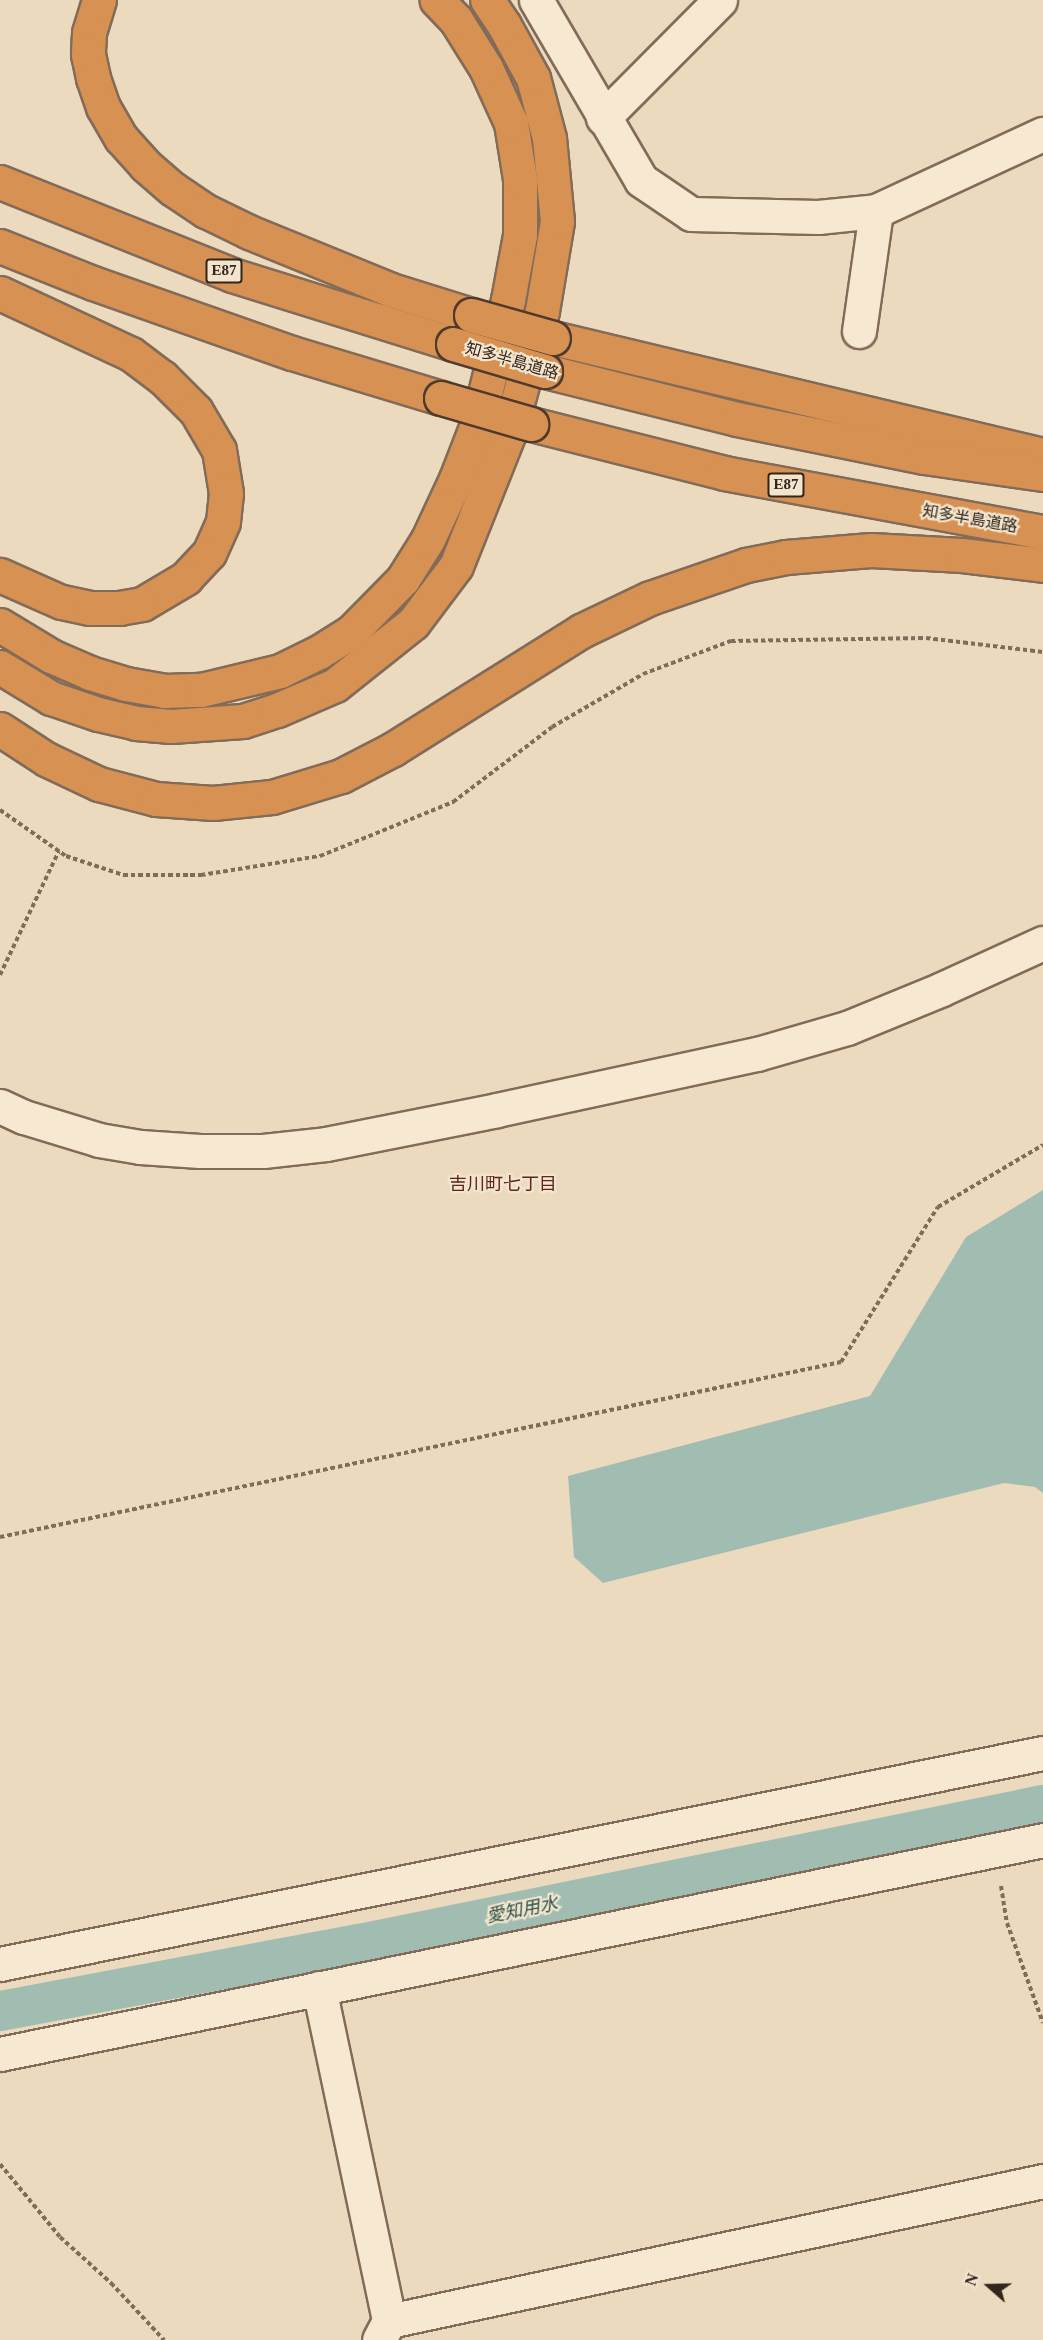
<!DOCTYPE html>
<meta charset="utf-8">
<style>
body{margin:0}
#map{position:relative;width:1043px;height:2340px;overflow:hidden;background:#ebdabe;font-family:"Times New Roman","Noto Sans JP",serif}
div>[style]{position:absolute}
.water>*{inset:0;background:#a1bdb2}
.canal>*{height:40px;margin:-20px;padding:0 20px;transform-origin:20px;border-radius:20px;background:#a1bdb2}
.path>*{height:4px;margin-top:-2px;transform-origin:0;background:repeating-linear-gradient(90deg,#826b58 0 4.5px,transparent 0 7.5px)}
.roads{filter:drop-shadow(2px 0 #826b58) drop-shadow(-2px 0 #826b58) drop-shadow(0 2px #826b58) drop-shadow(0 -2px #826b58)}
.street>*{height:33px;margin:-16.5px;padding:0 16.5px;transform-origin:16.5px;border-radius:16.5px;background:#f6e8d1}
.highway>*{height:33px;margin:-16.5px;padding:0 16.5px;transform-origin:16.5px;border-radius:16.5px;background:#d79152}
.bridges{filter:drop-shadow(2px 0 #4f3a2c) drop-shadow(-2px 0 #4f3a2c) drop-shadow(0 2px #4f3a2c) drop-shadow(0 -2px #4f3a2c)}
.highway-bridge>*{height:33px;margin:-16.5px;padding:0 16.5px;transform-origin:16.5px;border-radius:16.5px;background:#d79152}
span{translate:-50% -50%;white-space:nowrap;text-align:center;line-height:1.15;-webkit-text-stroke:4.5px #f3e5cd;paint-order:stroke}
.shield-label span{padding:2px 4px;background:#f3e5cd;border:2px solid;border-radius:4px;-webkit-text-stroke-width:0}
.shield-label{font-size:15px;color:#32251c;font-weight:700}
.street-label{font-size:16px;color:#32251c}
.neighbourhood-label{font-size:18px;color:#5c251e}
.water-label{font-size:18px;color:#2c514b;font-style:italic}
.north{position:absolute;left:959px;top:2256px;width:60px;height:60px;-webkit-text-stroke:4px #f3e5cd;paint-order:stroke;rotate:290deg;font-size:16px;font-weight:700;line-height:24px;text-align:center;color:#32251c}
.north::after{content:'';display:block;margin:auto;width:21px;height:27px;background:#32251c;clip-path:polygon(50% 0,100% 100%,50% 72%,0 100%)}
</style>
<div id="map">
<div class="water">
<i style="clip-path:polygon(1043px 1190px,1043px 1493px,1035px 1487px,1004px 1483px,603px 1583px,574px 1557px,568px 1476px,870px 1396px,966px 1237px)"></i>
</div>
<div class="canal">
<i style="left:0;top:2011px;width:365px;rotate:-10.6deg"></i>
<i style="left:359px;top:1944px;width:698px;rotate:-11.49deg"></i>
</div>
<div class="path">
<i style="left:0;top:810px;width:80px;rotate:34.9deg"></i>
<i style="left:66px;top:856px;width:60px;rotate:18.4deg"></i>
<i style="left:123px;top:875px;width:78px"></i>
<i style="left:201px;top:875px;width:121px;rotate:-9.1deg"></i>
<i style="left:320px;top:856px;width:144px;rotate:-22.1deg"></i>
<i style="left:453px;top:802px;width:124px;rotate:-37.1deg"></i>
<i style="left:552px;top:727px;width:105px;rotate:-30.2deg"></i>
<i style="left:643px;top:674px;width:94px;rotate:-20.6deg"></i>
<i style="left:731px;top:641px;width:195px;rotate:-0.9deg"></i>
<i style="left:926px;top:638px;width:118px;rotate:6.8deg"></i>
<i style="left:0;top:975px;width:137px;rotate:-64.6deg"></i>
<i style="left:0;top:1537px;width:859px;rotate:-11.75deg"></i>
<i style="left:841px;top:1362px;width:183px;rotate:-58deg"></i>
<i style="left:938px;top:1207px;width:122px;rotate:-30.6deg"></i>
<i style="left:1001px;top:1886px;width:37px;rotate:81deg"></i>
<i style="left:1007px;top:1923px;width:106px;rotate:70.2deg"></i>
<i style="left:0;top:2164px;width:94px;rotate:50.6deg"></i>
<i style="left:60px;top:2237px;width:69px;rotate:42deg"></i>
<i style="left:111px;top:2283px;width:78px;rotate:47.1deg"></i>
</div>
<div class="roads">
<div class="street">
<i style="left:536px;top:0;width:208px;rotate:59.7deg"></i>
<i style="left:641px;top:180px;width:60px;rotate:34.2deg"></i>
<i style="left:691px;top:214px;width:127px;rotate:1.4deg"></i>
<i style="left:818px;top:217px;width:58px;rotate:-5.9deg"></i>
<i style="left:876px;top:211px;width:184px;rotate:-24.8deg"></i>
<i style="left:603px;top:118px;width:166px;rotate:-45.2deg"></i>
<i style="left:859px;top:331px;width:121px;rotate:-81.9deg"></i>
<i style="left:0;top:1106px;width:26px;rotate:25deg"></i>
<i style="left:24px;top:1117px;width:78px;rotate:17deg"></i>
<i style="left:99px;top:1140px;width:42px;rotate:9.7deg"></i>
<i style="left:140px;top:1147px;width:60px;rotate:3.8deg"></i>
<i style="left:200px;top:1151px;width:63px"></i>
<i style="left:263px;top:1151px;width:63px;rotate:-6.3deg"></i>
<i style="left:326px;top:1144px;width:174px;rotate:-11.2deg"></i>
<i style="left:497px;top:1110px;width:266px;rotate:-12.2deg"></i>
<i style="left:757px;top:1054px;width:94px;rotate:-16.1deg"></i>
<i style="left:847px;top:1028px;width:103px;rotate:-22.3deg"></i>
<i style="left:942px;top:989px;width:111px;rotate:-24.5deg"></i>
<i style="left:0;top:1964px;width:1064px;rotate:-11.44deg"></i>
<i style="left:319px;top:1988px;width:340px;rotate:78.1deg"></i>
<i style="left:389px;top:2321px;width:21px;rotate:118deg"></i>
<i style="left:0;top:2054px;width:1065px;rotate:-11.59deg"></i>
<i style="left:389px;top:2321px;width:669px;rotate:-12.08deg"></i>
</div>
<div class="highway">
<i style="left:99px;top:0;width:34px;rotate:107deg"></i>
<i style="left:89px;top:33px;width:21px;rotate:93deg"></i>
<i style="left:88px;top:54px;width:25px;rotate:78deg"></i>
<i style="left:93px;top:78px;width:31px;rotate:71deg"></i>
<i style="left:103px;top:107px;width:36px;rotate:60deg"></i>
<i style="left:121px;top:138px;width:36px;rotate:48deg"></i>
<i style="left:145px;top:165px;width:37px;rotate:41deg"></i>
<i style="left:173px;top:189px;width:40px;rotate:34deg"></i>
<i style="left:206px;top:211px;width:48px;rotate:26deg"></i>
<i style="left:249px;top:232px;width:153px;rotate:22.2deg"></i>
<i style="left:391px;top:290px;width:84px;rotate:17.4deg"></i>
<i style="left:0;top:182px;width:250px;rotate:21.8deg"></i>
<i style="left:232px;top:275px;width:232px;rotate:17.3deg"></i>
<i style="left:0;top:246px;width:100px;rotate:21.7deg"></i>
<i style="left:93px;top:283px;width:211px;rotate:19.4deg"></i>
<i style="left:292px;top:353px;width:156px;rotate:16.8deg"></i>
<i style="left:0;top:293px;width:145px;rotate:25deg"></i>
<i style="left:131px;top:354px;width:39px;rotate:37deg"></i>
<i style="left:162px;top:377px;width:48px;rotate:45deg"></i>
<i style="left:196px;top:411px;width:45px;rotate:59.5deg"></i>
<i style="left:219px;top:450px;width:44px;rotate:80.8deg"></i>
<i style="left:226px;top:493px;width:29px;rotate:96deg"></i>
<i style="left:223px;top:522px;width:34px;rotate:114deg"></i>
<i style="left:209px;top:553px;width:34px;rotate:133deg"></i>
<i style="left:186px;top:578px;width:51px;rotate:149.4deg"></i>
<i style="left:142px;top:604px;width:22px;rotate:170deg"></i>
<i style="left:120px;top:608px;width:30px;rotate:180deg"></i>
<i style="left:90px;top:608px;width:30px;rotate:-168deg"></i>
<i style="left:61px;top:602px;width:67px;rotate:-156.1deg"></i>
<i style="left:553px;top:338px;width:504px;rotate:13.43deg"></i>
<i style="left:545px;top:371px;width:198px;rotate:14deg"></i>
<i style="left:737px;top:419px;width:191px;rotate:11.5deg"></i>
<i style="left:924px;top:457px;width:120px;rotate:8.1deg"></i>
<i style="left:531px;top:424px;width:199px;rotate:14.2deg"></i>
<i style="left:724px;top:473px;width:324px;rotate:10.5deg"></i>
<i style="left:0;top:625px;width:60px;rotate:31.3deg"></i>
<i style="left:51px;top:656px;width:43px;rotate:23.6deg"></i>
<i style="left:90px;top:673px;width:38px;rotate:17deg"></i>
<i style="left:126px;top:684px;width:39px;rotate:10deg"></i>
<i style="left:164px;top:691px;width:37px;rotate:-2deg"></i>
<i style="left:201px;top:690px;width:81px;rotate:-13.5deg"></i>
<i style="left:280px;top:671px;width:43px;rotate:-26deg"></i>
<i style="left:319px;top:652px;width:38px;rotate:-32deg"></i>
<i style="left:351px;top:632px;width:74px;rotate:-45.5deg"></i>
<i style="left:403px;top:579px;width:47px;rotate:-58deg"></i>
<i style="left:428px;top:539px;width:66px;rotate:-65deg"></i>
<i style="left:456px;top:479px;width:61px;rotate:-68.9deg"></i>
<i style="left:478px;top:422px;width:126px;rotate:-76.2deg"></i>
<i style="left:508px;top:300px;width:66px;rotate:-79.5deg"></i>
<i style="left:520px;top:235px;width:56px;rotate:-90deg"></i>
<i style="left:520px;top:179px;width:57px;rotate:-99.1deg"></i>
<i style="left:511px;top:123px;width:60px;rotate:-114.4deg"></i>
<i style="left:486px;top:68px;width:57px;rotate:-122deg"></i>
<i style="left:456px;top:20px;width:28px;rotate:-134deg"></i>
<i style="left:0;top:667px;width:60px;rotate:31.3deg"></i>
<i style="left:51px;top:698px;width:50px;rotate:18.8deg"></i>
<i style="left:98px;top:714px;width:39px;rotate:13deg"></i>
<i style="left:136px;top:723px;width:35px;rotate:5deg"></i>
<i style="left:171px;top:726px;width:72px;rotate:-4deg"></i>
<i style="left:243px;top:721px;width:36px;rotate:-18deg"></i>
<i style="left:277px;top:710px;width:63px;rotate:-23.3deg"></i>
<i style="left:335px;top:685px;width:100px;rotate:-38.5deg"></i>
<i style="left:413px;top:623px;width:71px;rotate:-53deg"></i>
<i style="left:456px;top:566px;width:143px;rotate:-68.3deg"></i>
<i style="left:509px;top:433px;width:126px;rotate:-74.9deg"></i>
<i style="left:542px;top:311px;width:91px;rotate:-80.5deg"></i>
<i style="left:557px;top:221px;width:83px;rotate:-95.5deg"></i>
<i style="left:549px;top:138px;width:62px;rotate:-104.9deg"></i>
<i style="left:533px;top:78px;width:60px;rotate:-118.7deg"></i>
<i style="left:504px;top:25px;width:30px;rotate:-124deg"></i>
<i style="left:0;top:729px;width:55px;rotate:33.1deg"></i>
<i style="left:46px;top:759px;width:59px;rotate:25.3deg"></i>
<i style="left:99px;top:784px;width:59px;rotate:14.7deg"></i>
<i style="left:156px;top:799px;width:57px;rotate:4deg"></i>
<i style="left:213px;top:803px;width:59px;rotate:-5.8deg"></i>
<i style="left:272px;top:797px;width:72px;rotate:-16.9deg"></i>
<i style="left:341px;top:776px;width:59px;rotate:-27.4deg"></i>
<i style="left:393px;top:749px;width:222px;rotate:-32.1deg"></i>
<i style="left:581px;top:631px;width:76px;rotate:-25.6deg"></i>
<i style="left:650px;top:598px;width:102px;rotate:-19deg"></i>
<i style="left:746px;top:565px;width:41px;rotate:-11.3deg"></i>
<i style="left:786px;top:557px;width:85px;rotate:-4.7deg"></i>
<i style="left:871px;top:550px;width:91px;rotate:3.1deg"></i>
<i style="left:962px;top:555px;width:82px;rotate:7deg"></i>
</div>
</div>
<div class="bridges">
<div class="highway-bridge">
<i style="left:471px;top:315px;width:85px;rotate:15.7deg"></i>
<i style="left:453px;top:344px;width:96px;rotate:16.4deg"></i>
<i style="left:441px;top:398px;width:94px;rotate:16.1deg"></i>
</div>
</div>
<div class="shield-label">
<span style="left:224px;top:271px">E87</span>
<span style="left:786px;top:485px">E87</span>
</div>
<div class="street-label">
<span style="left:512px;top:361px;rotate:16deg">知多半島道路</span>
<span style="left:970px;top:519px;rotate:10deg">知多半島道路</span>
</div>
<div class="neighbourhood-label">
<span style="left:503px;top:1184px">吉川町七丁目</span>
</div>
<div class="water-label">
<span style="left:522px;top:1910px;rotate:-11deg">愛知用水</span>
</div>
<div class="north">N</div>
</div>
